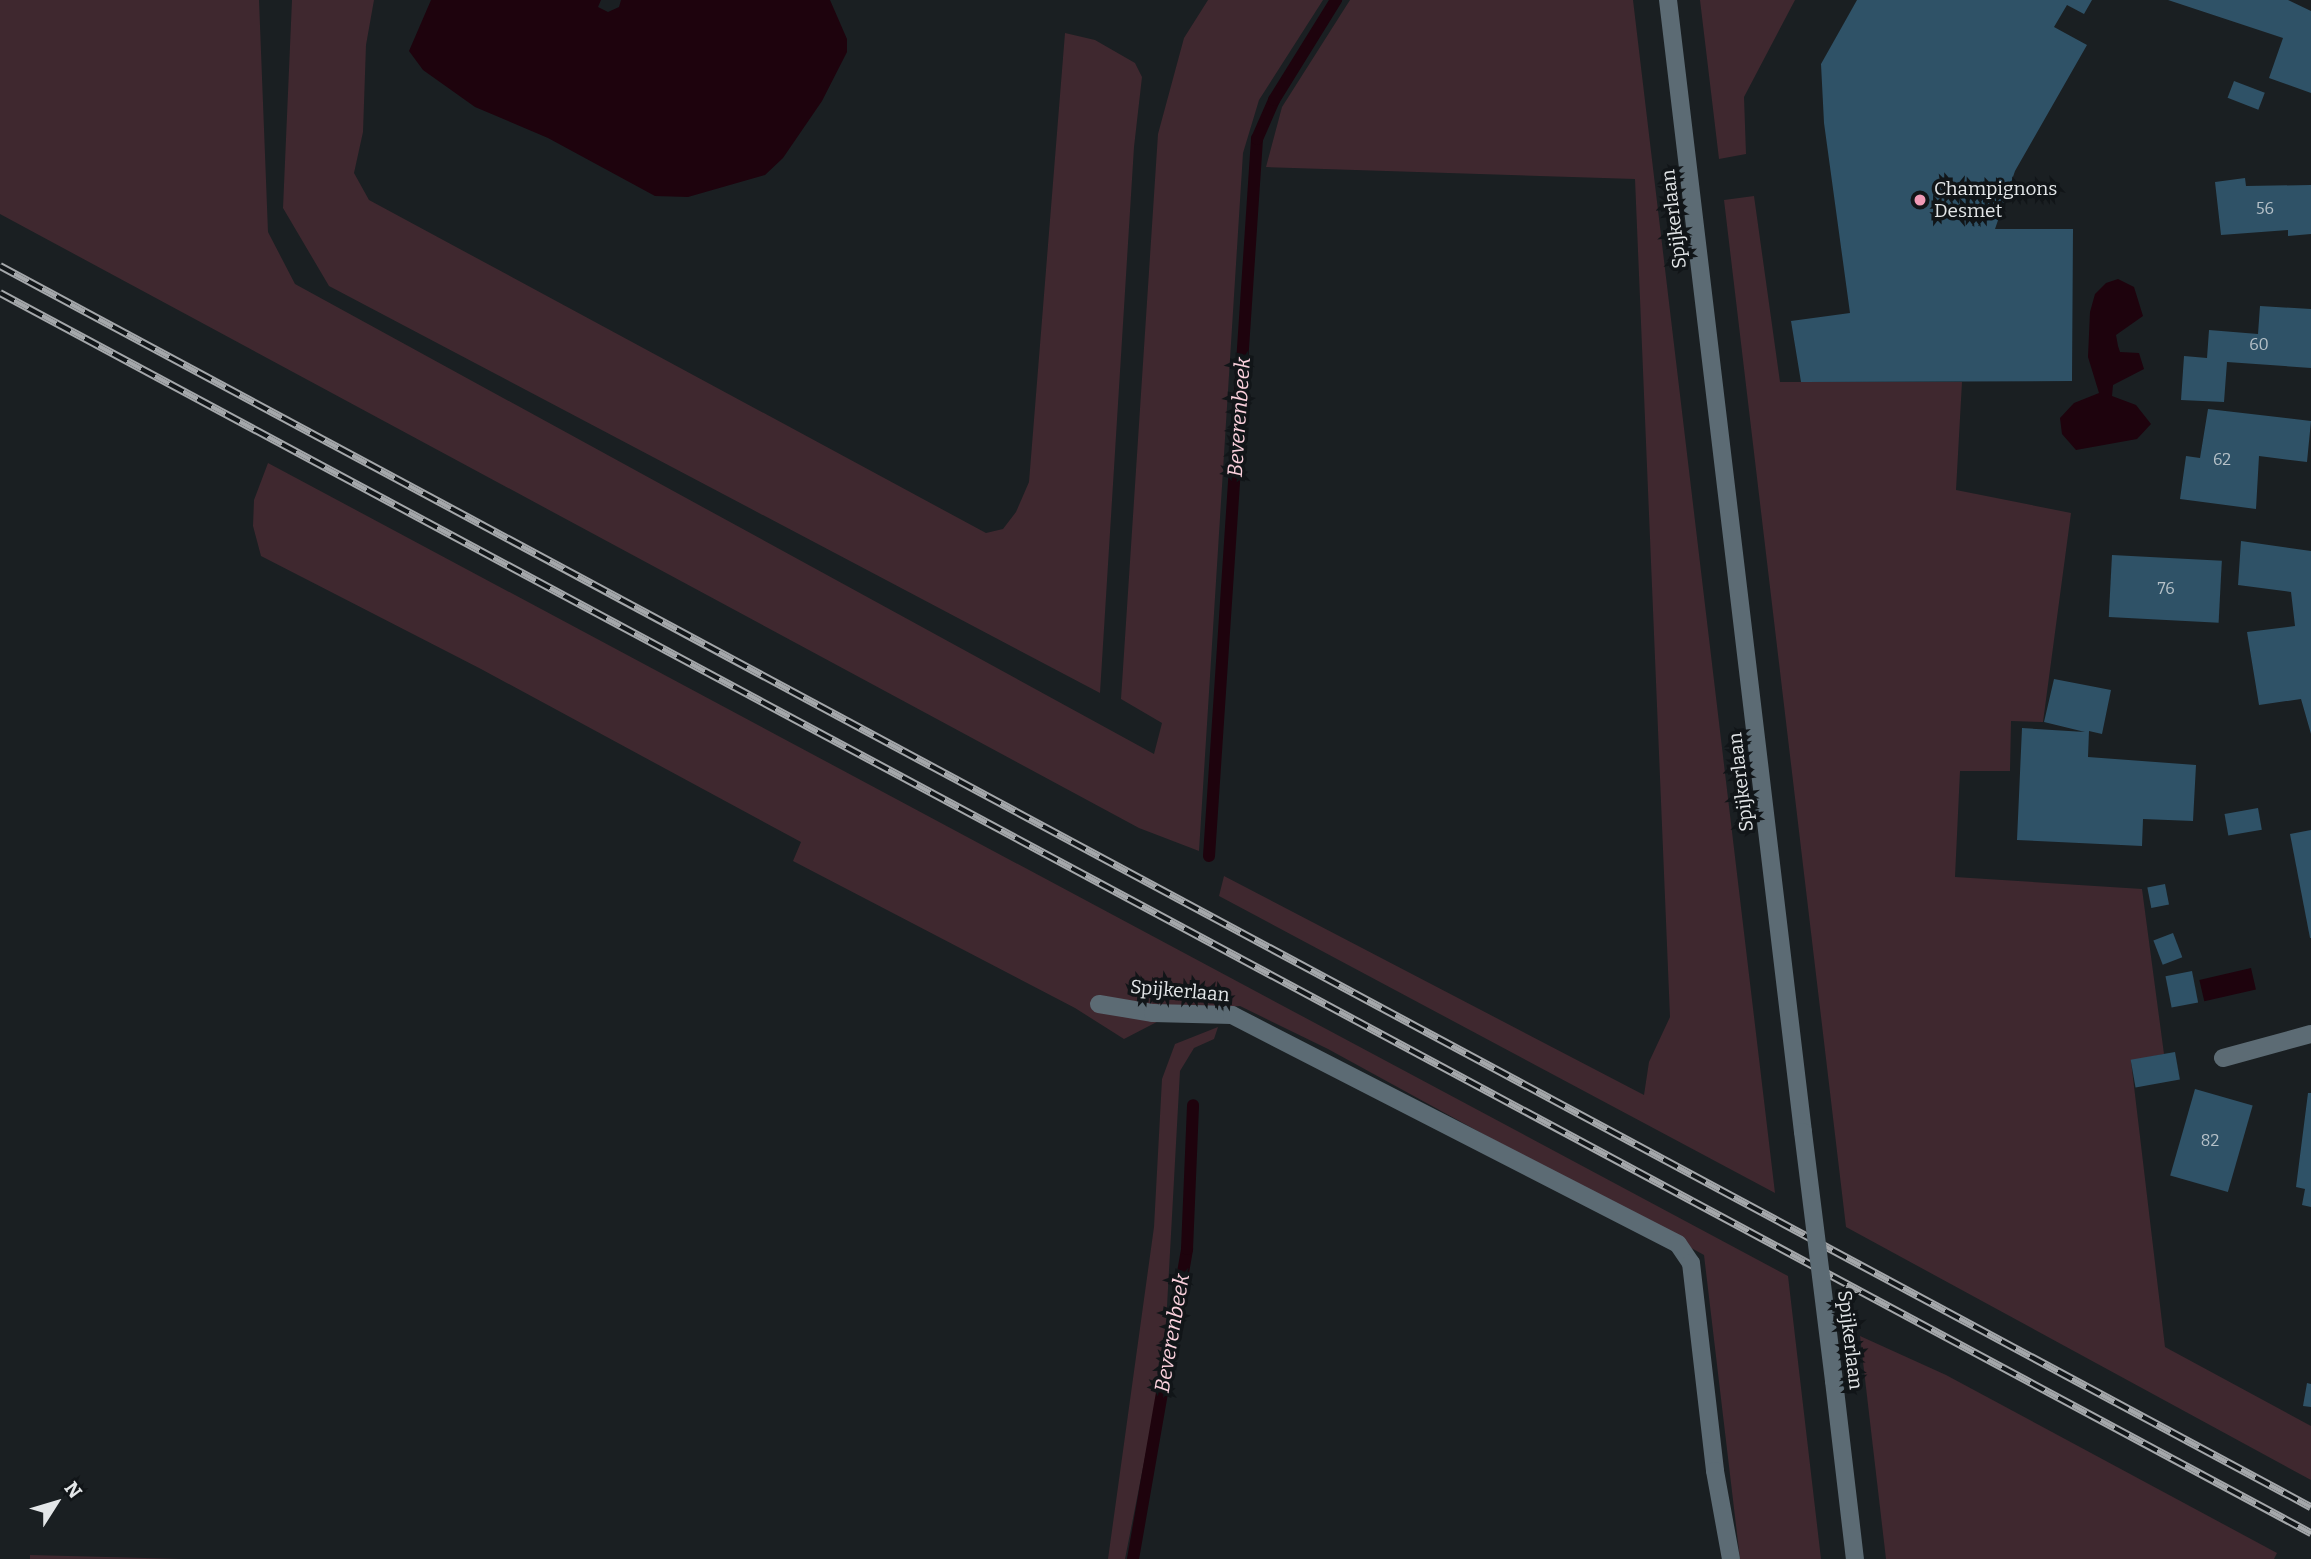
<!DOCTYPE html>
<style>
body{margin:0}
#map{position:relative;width:2311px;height:1559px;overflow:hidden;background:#1a1f22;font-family:Bitter,serif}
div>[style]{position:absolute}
.green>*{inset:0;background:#3f282f}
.water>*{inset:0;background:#1e030d;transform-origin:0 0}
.stream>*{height:12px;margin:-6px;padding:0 6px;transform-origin:6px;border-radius:6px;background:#1e030d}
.building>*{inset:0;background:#2f5267;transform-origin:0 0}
.minor>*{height:18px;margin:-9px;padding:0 9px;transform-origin:9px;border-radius:9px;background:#5c6b74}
.rail>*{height:8px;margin-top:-4px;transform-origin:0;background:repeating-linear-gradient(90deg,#111518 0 16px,#a4a7aa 0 32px);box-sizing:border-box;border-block:2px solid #a4a7aa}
.minor-bridge>*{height:18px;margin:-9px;padding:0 9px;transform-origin:9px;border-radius:9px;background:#5c6b74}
.dots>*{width:19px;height:19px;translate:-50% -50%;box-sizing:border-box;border:4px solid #111518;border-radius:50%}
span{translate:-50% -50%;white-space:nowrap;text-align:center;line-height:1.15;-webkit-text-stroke:7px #111518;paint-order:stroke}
.number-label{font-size:16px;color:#b6c1c8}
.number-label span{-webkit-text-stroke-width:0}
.poi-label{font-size:19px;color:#e3e6e8}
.left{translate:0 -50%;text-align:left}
.street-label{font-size:19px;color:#e3e6e8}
.water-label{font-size:21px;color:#fbd1dd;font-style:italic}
.north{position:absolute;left:21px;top:1468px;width:70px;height:70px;-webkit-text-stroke:5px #111518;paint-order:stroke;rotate:53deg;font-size:19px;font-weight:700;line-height:28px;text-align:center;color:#e3e6e8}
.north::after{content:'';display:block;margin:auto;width:24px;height:32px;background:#e3e6e8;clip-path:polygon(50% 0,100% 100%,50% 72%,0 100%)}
</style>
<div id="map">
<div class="green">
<i style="clip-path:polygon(0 0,259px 0,268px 232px,295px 284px,1154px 754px,1162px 723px,1121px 699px,1158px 134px,1184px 38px,1208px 0,1323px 0,1259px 100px,1243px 153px,1199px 851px,1139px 828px,0 214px)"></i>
<i style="clip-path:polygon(292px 0,374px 0,366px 45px,363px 132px,354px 173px,369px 200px,986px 533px,1003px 529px,1016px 512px,1029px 482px,1065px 33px,1095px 40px,1135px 63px,1142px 77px,1134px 147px,1100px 693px,329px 286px,283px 208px)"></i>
<i style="clip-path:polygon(1350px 0,1633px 0,1775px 1193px,1219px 896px,1224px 876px,1644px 1095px,1649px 1062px,1670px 1017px,1635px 179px,1266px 167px,1282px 107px)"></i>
<i style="clip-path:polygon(1700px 0,1795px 0,1744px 97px,1746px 154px,1719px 159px)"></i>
<i style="clip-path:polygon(1754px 196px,1780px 382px,1962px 382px,1956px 490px,2071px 513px,2043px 722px,2011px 721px,2010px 771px,1960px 771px,1955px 877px,2142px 889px,2164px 1054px,2131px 1061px,2165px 1347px,2311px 1426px,2311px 1480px,1846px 1227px,1724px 200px)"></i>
<i style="clip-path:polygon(268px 463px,1788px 1276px,1821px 1559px,1740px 1559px,1704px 1255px,1328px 1049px,1240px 1006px,1178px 1011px,1124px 1039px,1075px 1008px,793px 861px,801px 842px,481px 669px,261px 556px,253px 526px,254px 500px)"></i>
<i style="clip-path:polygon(1218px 1027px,1214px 1039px,1194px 1048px,1180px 1071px,1164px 1361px,1125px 1559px,1108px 1559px,1154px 1227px,1162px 1079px,1175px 1044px)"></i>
<i style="clip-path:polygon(1860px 1336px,1946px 1375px,2277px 1553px,2274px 1559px,1886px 1559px)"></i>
<i style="clip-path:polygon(30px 1555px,184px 1559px,30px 1559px)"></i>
</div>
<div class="water">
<i style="clip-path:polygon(431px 0,601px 0,598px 7px,608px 12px,619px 7px,621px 0,830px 0,847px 39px,847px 52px,822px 101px,783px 158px,765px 175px,688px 197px,655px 196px,548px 138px,475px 107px,423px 70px,409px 51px)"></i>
<i style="clip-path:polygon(2118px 279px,2134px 287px,2143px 316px,2116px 335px,2118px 346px,2120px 352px,2139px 353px,2144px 369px,2113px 385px,2112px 396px,2136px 405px,2151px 424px,2137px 439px,2076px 450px,2062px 434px,2060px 418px,2074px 403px,2099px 393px,2088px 357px,2090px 312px,2095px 294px,2106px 283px)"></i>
<i style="left:2251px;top:968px;width:22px;height:53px;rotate:77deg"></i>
</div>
<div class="stream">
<i style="left:1209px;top:856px;width:719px;rotate:-86.17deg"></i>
<i style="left:1257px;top:139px;width:43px;rotate:-66.4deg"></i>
<i style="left:1274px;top:100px;width:118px;rotate:-58.2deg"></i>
<i style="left:1133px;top:1559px;width:315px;rotate:-80.1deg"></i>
<i style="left:1187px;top:1249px;width:144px;rotate:-87.6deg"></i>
</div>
<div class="building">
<i style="clip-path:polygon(1857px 0,2092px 0,2084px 14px,2067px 5px,2054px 27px,2087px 45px,2015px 171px,1995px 229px,2073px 229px,2072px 381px,1801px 382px,1791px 321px,1850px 313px,1824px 123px,1821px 64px)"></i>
<i style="clip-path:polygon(2168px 0,2288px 0,2311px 11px,2311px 93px,2269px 78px,2283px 38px)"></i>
<i style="left:2234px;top:81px;width:33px;height:18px;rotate:21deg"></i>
<i style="clip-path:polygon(2245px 178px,2246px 186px,2311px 185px,2311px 234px,2288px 236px,2288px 230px,2221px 235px,2215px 182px)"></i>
<i style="clip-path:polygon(2260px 306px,2311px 309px,2311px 368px,2227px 362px,2224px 402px,2181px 400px,2184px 356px,2207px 358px,2209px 330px,2258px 334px)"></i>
<i style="clip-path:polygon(2208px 409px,2311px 421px,2307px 462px,2259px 456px,2256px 509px,2180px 499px,2186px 456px,2200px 458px)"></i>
<i style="clip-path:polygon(2241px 541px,2311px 551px,2311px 734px,2301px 699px,2259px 705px,2247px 632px,2295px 626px,2291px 592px,2238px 585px)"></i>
<i style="left:2112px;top:555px;width:110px;height:62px;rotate:3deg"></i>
<i style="clip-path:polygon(2054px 679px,2111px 690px,2102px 734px,2089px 731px,2088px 757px,2196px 765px,2193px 821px,2143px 819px,2142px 846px,2017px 840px,2022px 728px,2085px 732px,2044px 722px)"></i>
<i style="left:2258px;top:808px;width:22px;height:34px;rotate:80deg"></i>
<i style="clip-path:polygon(2311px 830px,2311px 938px,2310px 938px,2290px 834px)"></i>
<i style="left:2165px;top:884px;width:21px;height:18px;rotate:79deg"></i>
<i style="left:2173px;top:933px;width:26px;height:21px;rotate:69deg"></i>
<i style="left:2192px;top:971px;width:32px;height:27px;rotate:79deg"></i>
<i style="left:2175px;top:1052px;width:28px;height:45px;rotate:80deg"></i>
<i style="left:2195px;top:1089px;width:60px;height:90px;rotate:16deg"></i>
<i style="clip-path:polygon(2308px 1093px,2311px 1093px,2311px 1207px,2302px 1205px,2305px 1189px,2296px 1187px)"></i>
<i style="clip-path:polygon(2307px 1383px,2311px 1384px,2311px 1407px,2303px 1406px)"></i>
</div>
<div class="minor">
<i style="left:1668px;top:0;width:1140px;rotate:83.2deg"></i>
<i style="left:1099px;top:1004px;width:55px;rotate:9.5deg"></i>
<i style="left:1153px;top:1013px;width:79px;rotate:1.5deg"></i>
<i style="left:1232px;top:1015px;width:501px;rotate:27.18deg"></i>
<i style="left:1678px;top:1244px;width:23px;rotate:56deg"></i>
<i style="left:1691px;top:1263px;width:209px;rotate:83.4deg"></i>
<i style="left:1715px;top:1471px;width:89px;rotate:79.7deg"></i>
<i style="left:2223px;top:1058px;width:91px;rotate:-15.3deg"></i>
<i style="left:1834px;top:1381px;width:179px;rotate:83.3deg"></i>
</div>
<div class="rail">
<i style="left:0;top:266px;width:2623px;rotate:28.24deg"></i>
<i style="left:0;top:293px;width:2623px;rotate:28.22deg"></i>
</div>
<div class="minor-bridge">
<i style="left:1803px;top:1132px;width:251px;rotate:82.9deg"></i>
</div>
<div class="dots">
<i style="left:1920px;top:200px;background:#f09ab6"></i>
</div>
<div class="number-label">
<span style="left:2265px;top:209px">56</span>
<span style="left:2259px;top:345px">60</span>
<span style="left:2222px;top:460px">62</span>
<span style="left:2166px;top:589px">76</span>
<span style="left:2210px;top:1141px">82</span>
</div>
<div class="poi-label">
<span class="left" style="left:1934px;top:200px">Champignons<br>Desmet</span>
</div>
<div class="street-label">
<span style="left:1674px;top:219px;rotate:-97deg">Spijkerlaan</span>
<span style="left:1741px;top:782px;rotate:-97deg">Spijkerlaan</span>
<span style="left:1180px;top:991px;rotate:5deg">Spijkerlaan</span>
<span style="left:1850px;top:1340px;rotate:83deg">Spijkerlaan</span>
</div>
<div class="water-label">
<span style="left:1239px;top:417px;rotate:-86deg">Beverenbeek</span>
<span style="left:1172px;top:1333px;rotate:-80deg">Beverenbeek</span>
</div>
<div class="north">N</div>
</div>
